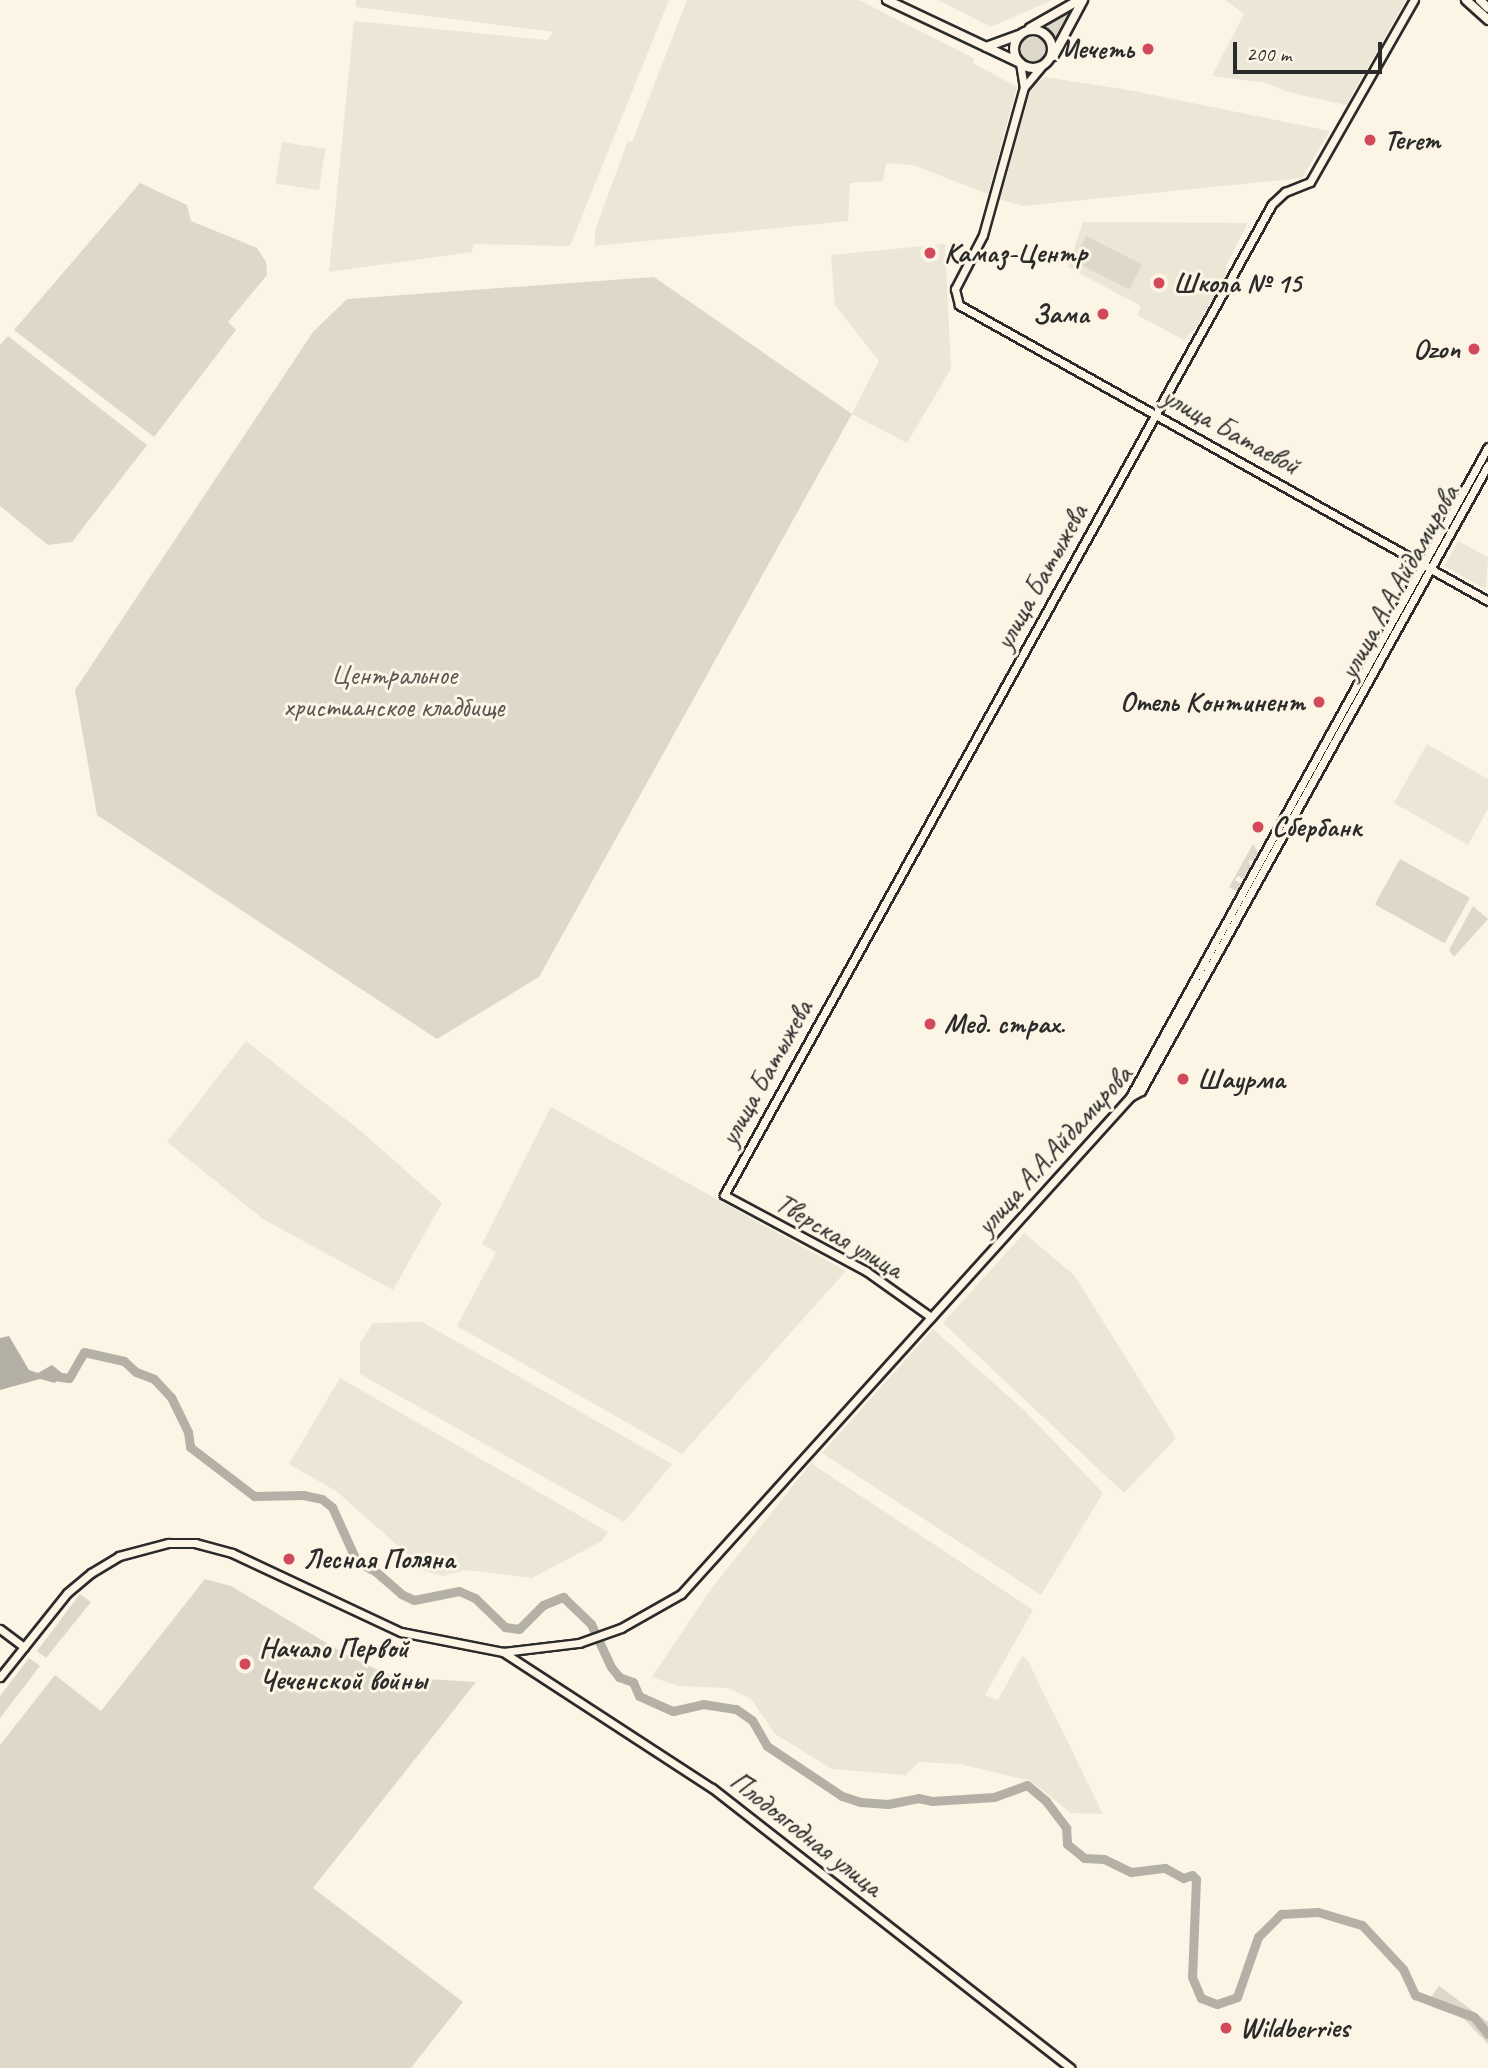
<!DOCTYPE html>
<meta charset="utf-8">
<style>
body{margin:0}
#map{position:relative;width:1488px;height:2068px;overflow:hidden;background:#fcf5e5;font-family:Caveat,sans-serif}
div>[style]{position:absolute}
.built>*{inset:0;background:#ece6d7;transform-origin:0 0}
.green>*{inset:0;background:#ded8ca;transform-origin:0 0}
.round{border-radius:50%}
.water>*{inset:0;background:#b4b0a5}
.river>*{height:9px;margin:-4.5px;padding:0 4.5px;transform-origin:4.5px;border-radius:4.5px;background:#b4b0a5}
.roads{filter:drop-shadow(2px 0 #2b2b2b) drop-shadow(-2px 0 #2b2b2b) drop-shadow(0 2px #2b2b2b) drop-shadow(0 -2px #2b2b2b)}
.secondary>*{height:7px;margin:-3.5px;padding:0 3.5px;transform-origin:3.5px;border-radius:3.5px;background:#fcf5e5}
.primary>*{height:8px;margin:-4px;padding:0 4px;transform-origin:4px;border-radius:4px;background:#fcf5e5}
.primary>.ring{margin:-4px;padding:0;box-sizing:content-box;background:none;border:8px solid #fcf5e5;border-radius:50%}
.dots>*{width:19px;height:19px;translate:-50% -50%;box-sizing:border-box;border:4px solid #fcf5e5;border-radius:50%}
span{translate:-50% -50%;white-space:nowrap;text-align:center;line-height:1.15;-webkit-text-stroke:6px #fcf5e5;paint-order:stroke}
.poi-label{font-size:28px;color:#2b2b2b;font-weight:700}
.right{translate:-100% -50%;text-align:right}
.left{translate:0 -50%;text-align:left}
.street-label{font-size:28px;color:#2b2b2b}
.park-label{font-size:28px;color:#585653}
.scale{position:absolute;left:1233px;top:42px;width:149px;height:32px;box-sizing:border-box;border:4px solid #2b2b2b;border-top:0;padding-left:9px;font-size:21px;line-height:24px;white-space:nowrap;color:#2b2b2b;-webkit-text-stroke:5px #fcf5e5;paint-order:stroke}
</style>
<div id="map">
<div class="built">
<i style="clip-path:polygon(356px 0,669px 0,570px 246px,474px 244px,472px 252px,329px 272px,354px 21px,547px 40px,553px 32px,356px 7px)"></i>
<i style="clip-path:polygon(687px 0,859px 0,975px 59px,973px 63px,1017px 87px,988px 194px,913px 165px,886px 163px,883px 181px,850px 183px,848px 221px,595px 246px,595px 230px,628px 141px,632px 142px)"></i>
<i style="clip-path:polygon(938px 0,1052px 0,991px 27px)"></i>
<i style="clip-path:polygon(1225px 0,1406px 0,1346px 105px,1288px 92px,1267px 83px,1212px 76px,1244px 14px)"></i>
<i style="clip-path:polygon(1045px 77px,1134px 91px,1330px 131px,1302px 178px,1023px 206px,998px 199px,1032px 86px)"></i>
<i style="left:282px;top:142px;width:44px;height:42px;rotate:9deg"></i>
<i style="clip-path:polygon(1083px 222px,1248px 223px,1226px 266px,1227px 275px,1197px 326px,1184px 340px,1137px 315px,1141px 306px,1068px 267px)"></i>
<i style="clip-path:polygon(945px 244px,951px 369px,907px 443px,852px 414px,879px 361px,835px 305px,831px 255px)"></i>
<i style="clip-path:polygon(1458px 541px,1488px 557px,1486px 589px,1444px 566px)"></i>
<i style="clip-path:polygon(1427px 744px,1488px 779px,1488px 809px,1468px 845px,1394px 803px)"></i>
<i style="clip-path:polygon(246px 1041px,362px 1132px,442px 1203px,393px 1290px,263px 1219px,167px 1142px)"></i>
<i style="clip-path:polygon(551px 1107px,846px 1271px,682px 1454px,457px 1326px,496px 1252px,482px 1244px)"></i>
<i style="clip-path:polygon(1024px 1233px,1074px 1275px,1176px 1438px,1124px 1493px,943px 1323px)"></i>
<i style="clip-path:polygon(422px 1322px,495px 1363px,672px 1464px,624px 1522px,360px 1374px,360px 1343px,373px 1323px)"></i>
<i style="clip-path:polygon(933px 1329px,1025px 1411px,1103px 1493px,1041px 1595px,822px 1453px)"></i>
<i style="clip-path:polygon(340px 1378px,608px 1532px,602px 1541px,532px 1578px,466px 1570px,443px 1576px,410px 1567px,413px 1559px,336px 1491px,289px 1464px)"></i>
<i style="clip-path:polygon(811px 1463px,1033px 1610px,985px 1695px,998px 1700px,1022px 1656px,1027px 1659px,1103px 1814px,1071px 1813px,1031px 1781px,960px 1764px,919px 1762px,906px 1775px,832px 1769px,775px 1734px,751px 1699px,728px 1688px,678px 1686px,652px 1677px,711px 1589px)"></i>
</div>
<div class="green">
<i style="clip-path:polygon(1067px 12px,1071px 16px,1059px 42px,1039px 27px)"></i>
<i class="round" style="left:1020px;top:37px;width:26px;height:26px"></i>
<i style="clip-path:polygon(140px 183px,187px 205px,191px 221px,257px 248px,266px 262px,267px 275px,228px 322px,236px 330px,154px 437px,14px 330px)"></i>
<i style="left:1086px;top:236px;width:63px;height:28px;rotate:27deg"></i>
<i style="clip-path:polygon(654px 277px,852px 414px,539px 977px,437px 1039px,97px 815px,75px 690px,313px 332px,347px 299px)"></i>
<i style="clip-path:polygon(8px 336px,147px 445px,72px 542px,48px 545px,0 506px,0 345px)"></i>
<i style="clip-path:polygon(1253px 844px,1259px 854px,1255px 861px,1248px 860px,1251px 866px,1244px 879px,1238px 876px,1235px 880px,1242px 884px,1238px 892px,1229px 887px)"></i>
<i style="left:1400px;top:859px;width:80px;height:52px;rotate:29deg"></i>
<i style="clip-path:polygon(1473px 906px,1488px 919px,1454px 957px,1449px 950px)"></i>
<i style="clip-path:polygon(205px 1579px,231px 1586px,352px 1658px,394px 1677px,476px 1682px,313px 1888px,463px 2002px,411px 2068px,0 2068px,0 1745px,55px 1675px,101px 1711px)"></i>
<i style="clip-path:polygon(80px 1594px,91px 1602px,46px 1658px,37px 1651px)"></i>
<i style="clip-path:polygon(29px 1658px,40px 1666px,0 1718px,0 1696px)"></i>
<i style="clip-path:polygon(1439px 1986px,1488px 2022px,1488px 2044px,1464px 2019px,1432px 2007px,1431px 1997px)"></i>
</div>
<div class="water">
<i style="clip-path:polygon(9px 1336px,29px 1370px,38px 1373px,52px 1365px,62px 1373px,55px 1383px,40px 1379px,0 1390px,0 1338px)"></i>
</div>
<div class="river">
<i style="left:47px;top:1375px;width:22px;rotate:8deg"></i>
<i style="left:69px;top:1378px;width:30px;rotate:-60deg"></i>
<i style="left:84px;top:1352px;width:41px;rotate:12.7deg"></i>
<i style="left:124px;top:1361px;width:16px;rotate:43deg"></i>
<i style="left:136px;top:1372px;width:19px;rotate:21deg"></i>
<i style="left:154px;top:1379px;width:25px;rotate:47deg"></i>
<i style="left:171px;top:1397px;width:39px;rotate:64deg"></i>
<i style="left:188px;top:1432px;width:15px;rotate:82deg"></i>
<i style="left:190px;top:1447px;width:81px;rotate:37.4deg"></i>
<i style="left:254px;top:1496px;width:49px;rotate:-1.2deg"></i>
<i style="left:303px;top:1495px;width:19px;rotate:12deg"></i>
<i style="left:322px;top:1499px;width:13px;rotate:39deg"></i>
<i style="left:332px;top:1507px;width:60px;rotate:65.6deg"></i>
<i style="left:357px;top:1562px;width:20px;rotate:27deg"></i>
<i style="left:375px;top:1571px;width:35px;rotate:41deg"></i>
<i style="left:401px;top:1594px;width:14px;rotate:25deg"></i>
<i style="left:414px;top:1600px;width:46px;rotate:-11.3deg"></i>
<i style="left:459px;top:1591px;width:17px;rotate:24deg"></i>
<i style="left:475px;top:1598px;width:42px;rotate:44deg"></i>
<i style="left:505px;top:1627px;width:14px;rotate:8deg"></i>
<i style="left:519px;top:1629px;width:34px;rotate:-45deg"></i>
<i style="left:543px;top:1605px;width:22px;rotate:-22deg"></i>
<i style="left:563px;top:1597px;width:39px;rotate:44deg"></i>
<i style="left:591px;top:1624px;width:47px;rotate:65.1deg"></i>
<i style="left:611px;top:1667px;width:13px;rotate:51deg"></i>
<i style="left:619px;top:1677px;width:15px;rotate:20deg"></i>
<i style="left:633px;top:1682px;width:15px;rotate:67deg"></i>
<i style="left:639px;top:1696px;width:37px;rotate:24deg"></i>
<i style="left:673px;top:1711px;width:31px;rotate:-13deg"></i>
<i style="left:703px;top:1704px;width:33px;rotate:9deg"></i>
<i style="left:736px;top:1709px;width:19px;rotate:35deg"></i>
<i style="left:752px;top:1720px;width:30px;rotate:60deg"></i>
<i style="left:767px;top:1746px;width:90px;rotate:33.7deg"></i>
<i style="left:842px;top:1796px;width:19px;rotate:18deg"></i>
<i style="left:860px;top:1802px;width:28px;rotate:4deg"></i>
<i style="left:888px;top:1804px;width:31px;rotate:-11deg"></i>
<i style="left:918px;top:1798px;width:14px;rotate:12deg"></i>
<i style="left:932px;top:1801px;width:62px;rotate:-3.7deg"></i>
<i style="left:994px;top:1797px;width:35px;rotate:-20deg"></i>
<i style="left:1027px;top:1785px;width:25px;rotate:40deg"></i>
<i style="left:1046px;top:1801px;width:34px;rotate:53deg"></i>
<i style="left:1066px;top:1828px;width:16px;rotate:86deg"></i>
<i style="left:1067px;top:1844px;width:22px;rotate:39deg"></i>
<i style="left:1084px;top:1858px;width:20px;rotate:3deg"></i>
<i style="left:1104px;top:1859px;width:30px;rotate:26deg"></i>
<i style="left:1131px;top:1872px;width:34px;rotate:-7deg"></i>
<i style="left:1165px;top:1868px;width:21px;rotate:29deg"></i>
<i style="left:1183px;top:1878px;width:9px;rotate:-18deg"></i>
<i style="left:1192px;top:1875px;width:6px;rotate:45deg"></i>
<i style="left:1196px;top:1879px;width:98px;rotate:92.3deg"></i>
<i style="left:1192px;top:1977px;width:23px;rotate:67deg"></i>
<i style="left:1201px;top:1998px;width:17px;rotate:21deg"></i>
<i style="left:1217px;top:2004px;width:21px;rotate:-19deg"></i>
<i style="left:1237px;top:1997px;width:64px;rotate:-70.7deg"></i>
<i style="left:1258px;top:1937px;width:33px;rotate:-45deg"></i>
<i style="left:1281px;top:1914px;width:37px;rotate:-3deg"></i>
<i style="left:1318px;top:1912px;width:46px;rotate:16.5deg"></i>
<i style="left:1362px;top:1925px;width:60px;rotate:47deg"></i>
<i style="left:1403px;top:1969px;width:29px;rotate:65deg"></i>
<i style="left:1415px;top:1995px;width:63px;rotate:20.4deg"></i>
<i style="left:1474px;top:2017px;width:22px;rotate:51deg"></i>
</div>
<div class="roads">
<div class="secondary">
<i style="left:1020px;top:63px;width:24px;rotate:81deg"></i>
<i style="left:1024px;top:87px;width:154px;rotate:105.5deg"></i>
<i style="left:983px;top:235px;width:61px;rotate:117.4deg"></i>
<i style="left:955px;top:289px;width:16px;rotate:76deg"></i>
<i style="left:959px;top:305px;width:606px;rotate:29.23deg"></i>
<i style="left:1025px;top:86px;width:25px;rotate:-50deg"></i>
<i style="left:1130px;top:1097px;width:742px;rotate:-61.16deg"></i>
<i style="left:931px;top:1317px;width:80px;rotate:-144.7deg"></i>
<i style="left:866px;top:1271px;width:161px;rotate:-151.8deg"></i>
<i style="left:724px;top:1195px;width:1132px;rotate:-61.06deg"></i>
<i style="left:1272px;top:204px;width:18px;rotate:-43deg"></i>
<i style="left:1285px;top:192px;width:27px;rotate:-22deg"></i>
<i style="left:1310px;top:182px;width:210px;rotate:-60.3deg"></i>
<i style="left:0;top:1629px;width:30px;rotate:37deg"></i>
<i style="left:503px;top:1652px;width:249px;rotate:33.1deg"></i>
<i style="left:712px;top:1788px;width:455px;rotate:38deg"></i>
<i style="left:0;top:1677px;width:107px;rotate:-51.4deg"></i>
<i style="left:67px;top:1593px;width:31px;rotate:-40deg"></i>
<i style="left:91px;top:1573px;width:33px;rotate:-31deg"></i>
<i style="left:119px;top:1556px;width:51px;rotate:-14.9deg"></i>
<i style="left:168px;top:1543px;width:27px"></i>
<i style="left:195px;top:1543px;width:38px;rotate:15deg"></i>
<i style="left:232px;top:1553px;width:187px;rotate:25.1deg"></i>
<i style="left:401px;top:1632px;width:104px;rotate:11.1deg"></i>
<i style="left:503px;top:1652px;width:77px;rotate:-6.8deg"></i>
<i style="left:579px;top:1643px;width:45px;rotate:-19.7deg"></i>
<i style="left:621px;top:1628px;width:69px;rotate:-29.5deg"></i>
<i style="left:681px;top:1594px;width:670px;rotate:-47.9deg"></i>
<i style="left:1130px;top:1097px;width:13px;rotate:-29deg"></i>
<i style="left:1141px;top:1091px;width:716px;rotate:-61deg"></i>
</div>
<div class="primary">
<i style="left:887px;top:0;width:147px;rotate:25.3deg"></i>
<i style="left:1466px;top:0;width:30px;rotate:42deg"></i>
<i style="left:1480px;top:0;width:11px;rotate:45deg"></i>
<i style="left:1030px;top:28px;width:56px;rotate:-29.7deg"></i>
<i class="ring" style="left:1014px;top:30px;width:30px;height:30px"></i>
<i style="left:986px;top:47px;width:35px;rotate:-20deg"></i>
<i style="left:1053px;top:56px;width:64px;rotate:-61.8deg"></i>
</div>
</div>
<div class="dots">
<i style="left:1148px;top:49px;background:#d1495b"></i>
<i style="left:1370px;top:140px;background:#d1495b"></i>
<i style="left:930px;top:253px;background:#d1495b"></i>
<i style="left:1159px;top:283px;background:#d1495b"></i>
<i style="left:1103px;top:314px;background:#d1495b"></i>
<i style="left:1474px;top:349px;background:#d1495b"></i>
<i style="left:1319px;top:702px;background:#d1495b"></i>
<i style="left:1258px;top:827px;background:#d1495b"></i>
<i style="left:930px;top:1024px;background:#d1495b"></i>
<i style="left:1183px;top:1079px;background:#d1495b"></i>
<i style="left:289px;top:1559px;background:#d1495b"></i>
<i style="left:245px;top:1664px;background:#d1495b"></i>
<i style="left:1226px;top:2028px;background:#d1495b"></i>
</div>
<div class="poi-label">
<span class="right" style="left:1134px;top:49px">Мечеть</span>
<span class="left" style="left:1384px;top:140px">Terem</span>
<span class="left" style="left:944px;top:253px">Камаз-Центр</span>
<span class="left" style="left:1173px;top:283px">Школа № 15</span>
<span class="right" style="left:1089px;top:314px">Зама</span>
<span class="right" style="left:1460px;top:349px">Ozon</span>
<span class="right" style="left:1305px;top:702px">Отель Континент</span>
<span class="left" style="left:1272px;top:827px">Сбербанк</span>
<span class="left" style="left:944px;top:1024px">Мед. страх.</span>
<span class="left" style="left:1197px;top:1079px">Шаурма</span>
<span class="left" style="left:303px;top:1559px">Лесная Поляна</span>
<span class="left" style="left:259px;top:1664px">Начало Первой<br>Чеченской войны</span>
<span class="left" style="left:1240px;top:2028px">Wildberries</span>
</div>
<div class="street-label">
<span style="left:1231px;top:431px;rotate:29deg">улица Батаевой</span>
<span style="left:1041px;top:577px;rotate:-61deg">улица Батыжева</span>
<span style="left:1399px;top:582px;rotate:-61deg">улица А.А.Айдамирова</span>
<span style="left:766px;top:1073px;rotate:-61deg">улица Батыжева</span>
<span style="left:1054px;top:1150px;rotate:-48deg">улица А.А.Айдамирова</span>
<span style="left:839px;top:1236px;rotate:30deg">Тверская улица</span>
<span style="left:806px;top:1834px;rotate:38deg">Плодоягодная улица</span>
</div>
<div class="park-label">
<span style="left:394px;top:691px">Центральное<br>христианское кладбище</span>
</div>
<div class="scale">200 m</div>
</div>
